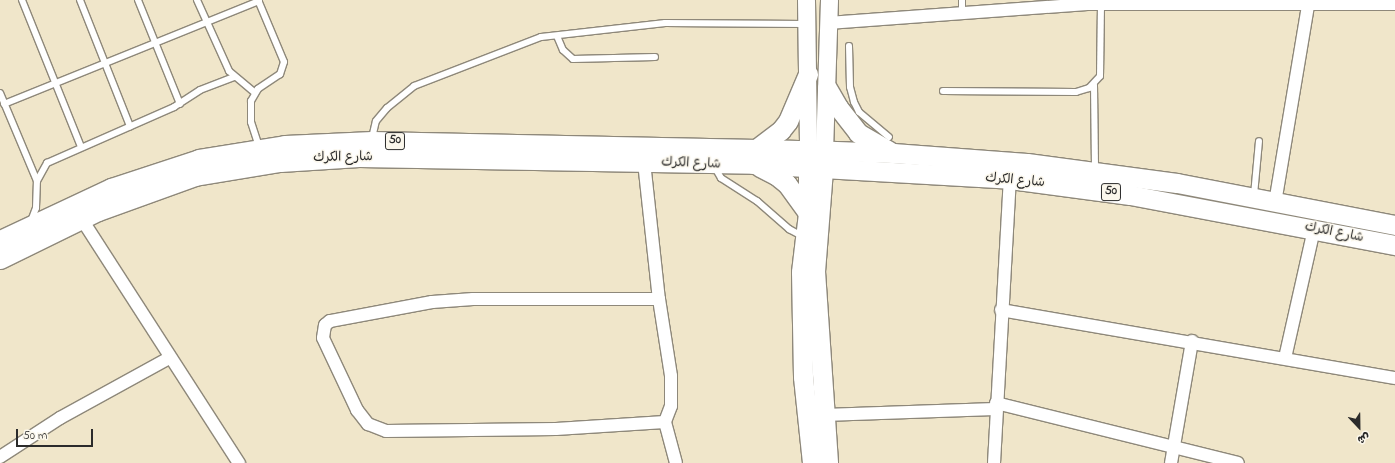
<!DOCTYPE html>
<meta charset="utf-8">
<style>
body{margin:0}
#map{position:relative;width:1395px;height:463px;overflow:hidden;background:#f0e6ca;font-family:"Indie Flower","Playpen Sans Arabic",sans-serif}
div>[style]{position:absolute}
.roads{filter:drop-shadow(1px 0 #8e887a) drop-shadow(-1px 0 #8e887a) drop-shadow(0 1px #8e887a) drop-shadow(0 -1px #8e887a)}
.service>*{height:6px;margin:-3px;padding:0 3px;transform-origin:3px;border-radius:3px;background:#fff}
.minor>*{height:12px;margin:-6px;padding:0 6px;transform-origin:6px;border-radius:6px;background:#fff}
.secondary>*{height:17px;margin:-8.5px;padding:0 8.5px;transform-origin:8.5px;border-radius:8.5px;background:#fff}
.primary>*{height:19px;margin:-9.5px;padding:0 9.5px;transform-origin:9.5px;border-radius:9.5px;background:#fff}
span{translate:-50% -50%;white-space:nowrap;text-align:center;line-height:1.15;-webkit-text-stroke:3px #fbf7ec;paint-order:stroke}
.shield-label span{padding:1px 3px;background:#fbf7ec;border:1px solid;border-radius:3px;-webkit-text-stroke-width:0}
.shield-label{font-size:12px;color:#2b2b2b;font-weight:700}
.street-label{font-size:13px;color:#2b2b2b}
.north{position:absolute;left:1339px;top:407px;width:40px;height:40px;-webkit-text-stroke:3px #fbf7ec;paint-order:stroke;rotate:158deg;font-size:11px;font-weight:700;line-height:16px;text-align:center;color:#2b2b2b}
.north::after{content:'';display:block;margin:auto;width:14px;height:18px;background:#2b2b2b;clip-path:polygon(50% 0,100% 100%,50% 72%,0 100%)}
.scale{position:absolute;left:16px;top:429px;width:77px;height:18px;box-sizing:border-box;border:2px solid #2b2b2b;border-top:0;padding-left:5px;font-size:12px;line-height:14px;white-space:nowrap;color:#2b2b2b;-webkit-text-stroke:3px #fbf7ec;paint-order:stroke}
</style>
<div id="map">
<div class="roads">
<div class="service">
<i style="left:22px;top:0;width:158px;rotate:68.1deg"></i>
<i style="left:80px;top:0;width:136px;rotate:68.4deg"></i>
<i style="left:138px;top:0;width:112px;rotate:68deg"></i>
<i style="left:197px;top:0;width:78px;rotate:65.7deg"></i>
<i style="left:229px;top:71px;width:34px;rotate:40deg"></i>
<i style="left:258px;top:0;width:67px;rotate:67.2deg"></i>
<i style="left:284px;top:62px;width:13px;rotate:108deg"></i>
<i style="left:280px;top:74px;width:27px;rotate:146deg"></i>
<i style="left:258px;top:89px;width:14px;rotate:120deg"></i>
<i style="left:251px;top:101px;width:21px;rotate:90deg"></i>
<i style="left:251px;top:122px;width:25px;rotate:72deg"></i>
<i style="left:962px;top:0;width:15px;rotate:90deg"></i>
<i style="left:557px;top:36px;width:15px;rotate:67deg"></i>
<i style="left:563px;top:50px;width:13px;rotate:42deg"></i>
<i style="left:573px;top:59px;width:82px;rotate:-1.4deg"></i>
<i style="left:849px;top:46px;width:41px;rotate:88.6deg"></i>
<i style="left:850px;top:87px;width:16px;rotate:75deg"></i>
<i style="left:854px;top:102px;width:11px;rotate:63deg"></i>
<i style="left:859px;top:112px;width:39px;rotate:40deg"></i>
<i style="left:1094px;top:85px;width:85px;rotate:89.3deg"></i>
<i style="left:943px;top:91px;width:133px;rotate:0.4deg"></i>
<i style="left:1076px;top:92px;width:14px;rotate:-17deg"></i>
<i style="left:1089px;top:88px;width:16px;rotate:-47deg"></i>
<i style="left:1100px;top:76px;width:72px;rotate:-89.2deg"></i>
<i style="left:0;top:93px;width:95px;rotate:67.2deg"></i>
<i style="left:4px;top:104px;width:275px;rotate:-22deg"></i>
<i style="left:372px;top:138px;width:17px;rotate:-77deg"></i>
<i style="left:376px;top:121px;width:17px;rotate:-50deg"></i>
<i style="left:387px;top:108px;width:35px;rotate:-39deg"></i>
<i style="left:414px;top:86px;width:136px;rotate:-21.1deg"></i>
<i style="left:541px;top:37px;width:125px;rotate:-6.4deg"></i>
<i style="left:665px;top:23px;width:140px;rotate:0.4deg"></i>
<i style="left:714px;top:166px;width:14px;rotate:60deg"></i>
<i style="left:721px;top:178px;width:43px;rotate:32.6deg"></i>
<i style="left:757px;top:201px;width:43px;rotate:41.2deg"></i>
<i style="left:789px;top:229px;width:15px;rotate:28deg"></i>
<i style="left:1254px;top:195px;width:54px;rotate:-84.7deg"></i>
<i style="left:31px;top:221px;width:14px;rotate:-69deg"></i>
<i style="left:36px;top:208px;width:27px;rotate:-88deg"></i>
<i style="left:37px;top:181px;width:21px;rotate:-61deg"></i>
<i style="left:47px;top:163px;width:139px;rotate:-23.8deg"></i>
<i style="left:174px;top:107px;width:31px;rotate:-33deg"></i>
<i style="left:200px;top:90px;width:36px;rotate:-21deg"></i>
</div>
<div class="minor">
<i style="left:828px;top:23px;width:260px;rotate:-4.2deg"></i>
<i style="left:1087px;top:4px;width:308px"></i>
<i style="left:644px;top:162px;width:138px;rotate:83.8deg"></i>
<i style="left:659px;top:299px;width:78px;rotate:81.1deg"></i>
<i style="left:671px;top:376px;width:30px;rotate:90deg"></i>
<i style="left:671px;top:406px;width:17px;rotate:111deg"></i>
<i style="left:665px;top:422px;width:42px;rotate:75deg"></i>
<i style="left:1275px;top:203px;width:201px;rotate:-80.5deg"></i>
<i style="left:81px;top:218px;width:292px;rotate:57.2deg"></i>
<i style="left:659px;top:299px;width:186px;rotate:180deg"></i>
<i style="left:473px;top:299px;width:41px;rotate:175.8deg"></i>
<i style="left:432px;top:302px;width:104px;rotate:169.4deg"></i>
<i style="left:330px;top:321px;width:6px;rotate:141deg"></i>
<i style="left:325px;top:325px;width:13px;rotate:99deg"></i>
<i style="left:323px;top:338px;width:80px;rotate:64.7deg"></i>
<i style="left:357px;top:410px;width:18px;rotate:52deg"></i>
<i style="left:368px;top:424px;width:19px;rotate:21deg"></i>
<i style="left:386px;top:431px;width:170px;rotate:-0.7deg"></i>
<i style="left:556px;top:429px;width:109px;rotate:-3.7deg"></i>
<i style="left:1001px;top:310px;width:400px;rotate:9.8deg"></i>
<i style="left:1285px;top:358px;width:132px;rotate:-77.3deg"></i>
<i style="left:996px;top:403px;width:249px;rotate:13.9deg"></i>
<i style="left:824px;top:415px;width:171px;rotate:-2deg"></i>
<i style="left:0;top:457px;width:72px;rotate:-33deg"></i>
<i style="left:60px;top:418px;width:124px;rotate:-28.8deg"></i>
<i style="left:994px;top:463px;width:284px;rotate:-86.8deg"></i>
<i style="left:1171px;top:463px;width:124px;rotate:-80.2deg"></i>
</div>
<div class="secondary">
<i style="left:806px;top:0;width:150px;rotate:89.2deg"></i>
<i style="left:824px;top:151px;width:151px;rotate:-88.1deg"></i>
</div>
<div class="primary">
<i style="left:827px;top:88px;width:22px;rotate:60deg"></i>
<i style="left:838px;top:107px;width:33px;rotate:52deg"></i>
<i style="left:858px;top:133px;width:36px;rotate:30deg"></i>
<i style="left:756px;top:149px;width:31px;rotate:-37deg"></i>
<i style="left:781px;top:130px;width:11px;rotate:-52deg"></i>
<i style="left:788px;top:121px;width:51px;rotate:-66.9deg"></i>
<i style="left:808px;top:155px;width:58px;rotate:90deg"></i>
<i style="left:808px;top:213px;width:59px;rotate:96.8deg"></i>
<i style="left:801px;top:272px;width:105px;rotate:88.9deg"></i>
<i style="left:803px;top:377px;width:86px;rotate:84deg"></i>
<i style="left:824px;top:157px;width:114px;rotate:94.5deg"></i>
<i style="left:815px;top:271px;width:192px;rotate:86.1deg"></i>
<i style="left:760px;top:167px;width:18px;rotate:27deg"></i>
<i style="left:776px;top:175px;width:14px;rotate:39deg"></i>
<i style="left:787px;top:184px;width:36px;rotate:54deg"></i>
<i style="left:0;top:240px;width:123px;rotate:-25.1deg"></i>
<i style="left:111px;top:188px;width:93px;rotate:-18.2deg"></i>
<i style="left:199px;top:159px;width:87px;rotate:-9.2deg"></i>
<i style="left:285px;top:145px;width:87px;rotate:-2.6deg"></i>
<i style="left:372px;top:141px;width:436px;rotate:1.2deg"></i>
<i style="left:808px;top:150px;width:85px;rotate:2deg"></i>
<i style="left:893px;top:153px;width:134px;rotate:4.3deg"></i>
<i style="left:1027px;top:163px;width:151px;rotate:7.6deg"></i>
<i style="left:1177px;top:183px;width:222px;rotate:10.9deg"></i>
<i style="left:0;top:259px;width:109px;rotate:-26.1deg"></i>
<i style="left:98px;top:211px;width:103px;rotate:-19.8deg"></i>
<i style="left:195px;top:176px;width:86px;rotate:-9.4deg"></i>
<i style="left:280px;top:162px;width:79px;rotate:-3.6deg"></i>
<i style="left:359px;top:157px;width:394px;rotate:1deg"></i>
<i style="left:753px;top:164px;width:257px;rotate:3.3deg"></i>
<i style="left:1010px;top:179px;width:121px;rotate:7.6deg"></i>
<i style="left:1130px;top:195px;width:270px;rotate:10.7deg"></i>
</div>
</div>
<div class="shield-label">
<span style="left:395px;top:141px">50</span>
<span style="left:1111px;top:192px">50</span>
</div>
<div class="street-label">
<span style="left:343px;top:158px;rotate:-1deg">شارع الكرك</span>
<span style="left:691px;top:164px;rotate:2deg">شارع الكرك</span>
<span style="left:1015px;top:181px;rotate:5deg">شارع الكرك</span>
<span style="left:1334px;top:233px;rotate:11deg">شارع الكرك</span>
</div>
<div class="north">ش</div>
<div class="scale">50 m</div>
</div>
